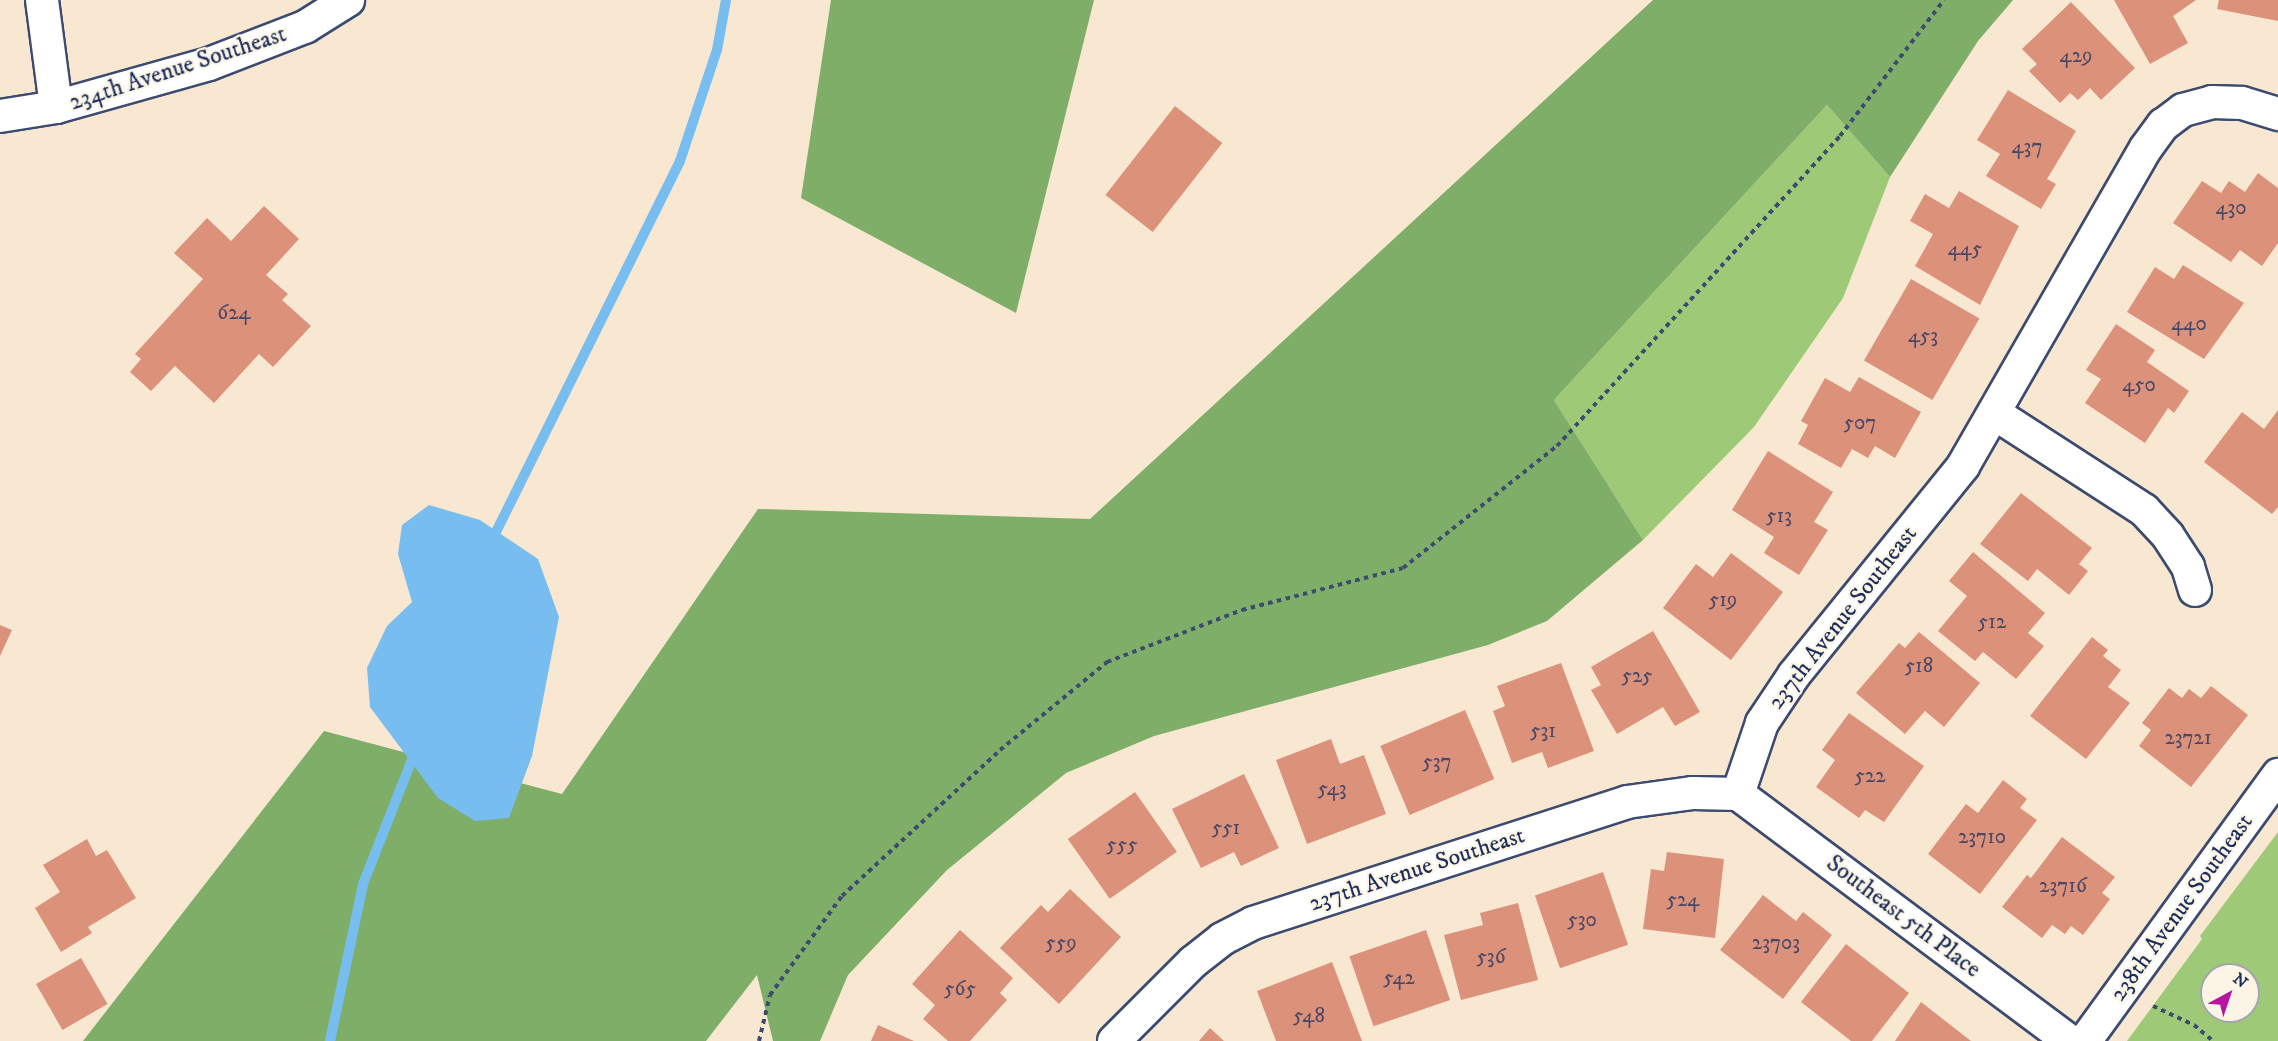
<!DOCTYPE html>
<style>
body{margin:0}
#map{position:relative;width:2278px;height:1041px;overflow:hidden;background:#f8e7d1;font-family:"IM FELL DW Pica",serif}
div>[style]{position:absolute}
.green>*{inset:0;background:#9eca78}
.forest>*{inset:0;background:#7eae68}
.water>*{inset:0;background:#78bdef}
.stream>*{height:10px;margin:-5px;padding:0 5px;transform-origin:5px;border-radius:5px;background:#78bdef}
.building>*{inset:0;background:#dc927a;transform-origin:0 0}
.path>*{height:4px;margin-top:-2px;transform-origin:0;background:repeating-linear-gradient(90deg,#3c4b6f 0 4.5px,transparent 0 9px)}
.roads{filter:drop-shadow(2px 0 #3c4b6f) drop-shadow(-2px 0 #3c4b6f) drop-shadow(0 2px #3c4b6f) drop-shadow(0 -2px #3c4b6f)}
.minor>*{height:32px;margin:-16px;padding:0 16px;transform-origin:16px;border-radius:16px;background:#fff}
span{translate:-50% -50%;white-space:nowrap;text-align:center;line-height:1.15;-webkit-text-stroke:4.5px #fcf5e5;paint-order:stroke}
.number-label{font-size:21px;color:#4b4865}
.number-label span{-webkit-text-stroke-width:0}
.street-label{font-size:24px;color:#1b2f5e}
.north{position:absolute;left:2200px;top:963px;width:60px;height:60px;box-sizing:border-box;background:#fcf5e5;border:2px solid #a2a6af;border-radius:50%;rotate:40deg;font-size:16px;font-weight:700;line-height:24px;text-align:center;color:#1b2f5e}
.north::after{content:'';display:block;margin:auto;width:21px;height:27px;background:#b5179e;clip-path:polygon(50% 0,100% 100%,50% 72%,0 100%)}
</style>
<div id="map">
<div class="green">
<i style="clip-path:polygon(1827px 105px,1890px 177px,1843px 298px,1754px 427px,1643px 540px,1554px 400px)"></i>
<i style="clip-path:polygon(evenodd,2278px 832px,2278px 1041px,2127px 1041px,2202px 939px,2200px 936px,2278px 832px,2212px 975px,2248px 975px,2248px 1011px,2212px 1011px,2212px 975px)"></i>
</div>
<div class="forest">
<i style="clip-path:polygon(831px 0,1094px 0,1016px 313px,801px 198px)"></i>
<i style="clip-path:polygon(1653px 0,2013px 0,1978px 41px,1890px 177px,1827px 105px,1554px 400px,1643px 540px,1547px 621px,1488px 645px,1154px 736px,1066px 773px,947px 870px,848px 975px,820px 1041px,773px 1041px,757px 975px,706px 1041px,83px 1041px,324px 731px,562px 794px,758px 509px,1090px 519px)"></i>
</div>
<div class="water">
<i style="clip-path:polygon(429px 505px,480px 520px,538px 559px,559px 617px,532px 756px,509px 818px,475px 821px,438px 798px,370px 707px,367px 668px,387px 626px,412px 602px,398px 554px,402px 525px)"></i>
</div>
<div class="stream">
<i style="left:491px;top:542px;width:425px;rotate:-63.6deg"></i>
<i style="left:680px;top:161px;width:117px;rotate:-71.6deg"></i>
<i style="left:717px;top:50px;width:51px;rotate:-79.8deg"></i>
<i style="left:330px;top:1041px;width:160px;rotate:-78.1deg"></i>
<i style="left:363px;top:884px;width:142px;rotate:-68.5deg"></i>
</div>
<div class="building">
<i style="clip-path:polygon(2114px 0,2196px 0,2173px 16px,2188px 43px,2150px 64px)"></i>
<i style="clip-path:polygon(2219px 0,2278px 0,2278px 21px,2217px 9px)"></i>
<i style="clip-path:polygon(2071px 2px,2135px 68px,2101px 100px,2090px 88px,2078px 100px,2070px 93px,2060px 103px,2029px 71px,2037px 64px,2022px 49px)"></i>
<i style="clip-path:polygon(2008px 90px,2076px 131px,2047px 179px,2056px 184px,2041px 209px,1986px 176px,2000px 154px,1977px 140px)"></i>
<i style="left:1175px;top:106px;width:60px;height:113px;rotate:38deg"></i>
<i style="clip-path:polygon(2258px 173px,2278px 188px,2278px 243px,2262px 266px,2240px 250px,2231px 262px,2173px 223px,2202px 181px,2221px 193px,2229px 181px,2245px 192px)"></i>
<i style="clip-path:polygon(1959px 191px,2019px 226px,1980px 305px,1915px 266px,1933px 234px,1910px 221px,1925px 194px,1949px 208px)"></i>
<i style="clip-path:polygon(264px 206px,299px 239px,266px 275px,288px 294px,282px 300px,311px 326px,273px 367px,259px 354px,214px 403px,175px 366px,151px 391px,130px 372px,141px 359px,135px 354px,203px 279px,174px 253px,207px 218px,231px 241px)"></i>
<i style="clip-path:polygon(2183px 265px,2244px 303px,2204px 359px,2127px 312px,2155px 267px,2174px 279px)"></i>
<i style="left:1911px;top:279px;width:79px;height:94px;rotate:30deg"></i>
<i style="clip-path:polygon(2116px 324px,2155px 350px,2147px 362px,2189px 391px,2174px 413px,2168px 408px,2145px 443px,2085px 403px,2101px 379px,2086px 370px)"></i>
<i style="clip-path:polygon(1859px 377px,1921px 412px,1895px 458px,1875px 446px,1868px 458px,1852px 449px,1841px 468px,1798px 444px,1808px 425px,1801px 421px,1825px 378px,1850px 392px)"></i>
<i style="clip-path:polygon(2278px 410px,2278px 507px,2272px 514px,2204px 462px,2242px 412px,2264px 429px)"></i>
<i style="clip-path:polygon(1768px 451px,1833px 492px,1814px 522px,1828px 530px,1799px 575px,1764px 553px,1774px 537px,1732px 510px)"></i>
<i style="clip-path:polygon(2021px 493px,2092px 548px,2079px 564px,2088px 571px,2069px 595px,2037px 569px,2028px 581px,1980px 544px)"></i>
<i style="clip-path:polygon(1973px 552px,2045px 613px,2028px 633px,2044px 646px,2016px 679px,1983px 652px,1975px 661px,1938px 631px,1967px 596px,1949px 581px)"></i>
<i style="clip-path:polygon(1731px 553px,1783px 592px,1731px 660px,1663px 608px,1696px 564px,1713px 577px)"></i>
<i style="clip-path:polygon(0 625px,12px 630px,0 656px)"></i>
<i style="clip-path:polygon(1653px 631px,1700px 712px,1675px 726px,1663px 707px,1617px 734px,1591px 690px,1601px 685px,1591px 667px)"></i>
<i style="clip-path:polygon(1919px 632px,1980px 683px,1944px 727px,1925px 711px,1905px 734px,1856px 693px,1899px 643px,1905px 648px)"></i>
<i style="clip-path:polygon(2092px 637px,2108px 650px,2103px 656px,2121px 670px,2108px 687px,2130px 703px,2086px 759px,2030px 716px)"></i>
<i style="clip-path:polygon(1561px 663px,1594px 751px,1548px 768px,1542px 752px,1512px 763px,1493px 711px,1505px 706px,1497px 686px)"></i>
<i style="clip-path:polygon(2211px 686px,2248px 715px,2191px 787px,2139px 746px,2151px 730px,2142px 723px,2169px 688px,2182px 698px,2189px 689px,2201px 698px)"></i>
<i style="left:1465px;top:710px;width:75px;height:92px;rotate:67deg"></i>
<i style="clip-path:polygon(1849px 713px,1924px 766px,1884px 822px,1865px 810px,1859px 818px,1816px 787px,1835px 760px,1822px 750px)"></i>
<i style="clip-path:polygon(1331px 739px,1340px 764px,1364px 755px,1386px 814px,1307px 844px,1276px 760px)"></i>
<i style="clip-path:polygon(1244px 774px,1279px 848px,1241px 866px,1234px 852px,1201px 868px,1172px 809px)"></i>
<i style="clip-path:polygon(2003px 780px,2027px 799px,2020px 808px,2037px 820px,1980px 894px,1928px 854px,1966px 804px,1978px 813px)"></i>
<i style="left:1135px;top:792px;width:73px;height:82px;rotate:55deg"></i>
<i style="clip-path:polygon(2062px 837px,2115px 877px,2102px 893px,2110px 899px,2083px 935px,2071px 926px,2065px 934px,2052px 925px,2042px 938px,2002px 907px,2027px 875px,2031px 878px)"></i>
<i style="clip-path:polygon(87px 839px,96px 856px,107px 850px,136px 898px,88px 927px,92px 933px,61px 952px,35px 908px,60px 892px,43px 865px)"></i>
<i style="clip-path:polygon(1667px 852px,1724px 859px,1715px 938px,1643px 929px,1651px 869px,1664px 871px)"></i>
<i style="left:1603px;top:872px;width:77px;height:72px;rotate:71deg"></i>
<i style="clip-path:polygon(1070px 889px,1121px 937px,1059px 1004px,1000px 948px,1041px 905px,1048px 912px)"></i>
<i style="clip-path:polygon(1763px 895px,1796px 921px,1803px 912px,1832px 935px,1783px 999px,1720px 950px)"></i>
<i style="clip-path:polygon(1518px 903px,1538px 980px,1461px 1000px,1444px 935px,1483px 925px,1480px 913px)"></i>
<i style="clip-path:polygon(960px 930px,1013px 978px,1000px 993px,1007px 1000px,970px 1041px,948px 1041px,923px 1019px,935px 1005px,912px 984px)"></i>
<i style="left:1426px;top:930px;width:74px;height:81px;rotate:71deg"></i>
<i style="clip-path:polygon(1846px 944px,1909px 993px,1872px 1041px,1851px 1041px,1801px 1002px)"></i>
<i style="left:81px;top:958px;width:53px;height:52px;rotate:60deg"></i>
<i style="clip-path:polygon(1332px 962px,1362px 1041px,1276px 1041px,1257px 991px)"></i>
<i style="clip-path:polygon(1921px 1002px,1971px 1041px,1895px 1041px)"></i>
<i style="clip-path:polygon(878px 1025px,914px 1041px,871px 1041px)"></i>
<i style="clip-path:polygon(1210px 1028px,1224px 1041px,1199px 1041px)"></i>
</div>
<div class="path">
<i style="left:2153px;top:1006px;width:45px;rotate:24.9deg"></i>
<i style="left:2194px;top:1025px;width:25px;rotate:40deg"></i>
<i style="left:759px;top:1041px;width:47px;rotate:-76.6deg"></i>
<i style="left:770px;top:995px;width:122px;rotate:-54deg"></i>
<i style="left:842px;top:896px;width:215px;rotate:-42.7deg"></i>
<i style="left:1000px;top:750px;width:139px;rotate:-39.4deg"></i>
<i style="left:1107px;top:662px;width:145px;rotate:-21.1deg"></i>
<i style="left:1242px;top:610px;width:166px;rotate:-14.6deg"></i>
<i style="left:1403px;top:568px;width:196px;rotate:-38.4deg"></i>
<i style="left:1557px;top:446px;width:420px;rotate:-47.6deg"></i>
<i style="left:1840px;top:136px;width:171px;rotate:-52.6deg"></i>
</div>
<div class="roads">
<div class="minor">
<i style="left:42px;top:0;width:108px;rotate:82.5deg"></i>
<i style="left:0;top:116px;width:57px;rotate:-9.1deg"></i>
<i style="left:56px;top:107px;width:159px;rotate:-15.7deg"></i>
<i style="left:209px;top:64px;width:103px;rotate:-21.1deg"></i>
<i style="left:305px;top:27px;width:51px;rotate:-32.1deg"></i>
<i style="left:1994px;top:413px;width:179px;rotate:32.9deg"></i>
<i style="left:2144px;top:510px;width:35px;rotate:47deg"></i>
<i style="left:2168px;top:536px;width:37px;rotate:57deg"></i>
<i style="left:2188px;top:567px;width:24px;rotate:73deg"></i>
<i style="left:1738px;top:794px;width:75px;rotate:-71.3deg"></i>
<i style="left:1762px;top:723px;width:58px;rotate:-56.3deg"></i>
<i style="left:1794px;top:675px;width:269px;rotate:-51deg"></i>
<i style="left:1963px;top:466px;width:367px;rotate:-60.1deg"></i>
<i style="left:2146px;top:148px;width:29px;rotate:-54deg"></i>
<i style="left:2163px;top:125px;width:25px;rotate:-37deg"></i>
<i style="left:2183px;top:110px;width:30px;rotate:-15deg"></i>
<i style="left:2212px;top:102px;width:30px;rotate:2deg"></i>
<i style="left:2242px;top:103px;width:38px;rotate:17deg"></i>
<i style="left:1738px;top:794px;width:413px;rotate:36.7deg"></i>
<i style="left:1114px;top:1041px;width:112px;rotate:-45deg"></i>
<i style="left:1193px;top:962px;width:37px;rotate:-38deg"></i>
<i style="left:1222px;top:939px;width:35px;rotate:-27deg"></i>
<i style="left:1253px;top:923px;width:393px;rotate:-17.9deg"></i>
<i style="left:1627px;top:802px;width:67px;rotate:-7.8deg"></i>
<i style="left:1693px;top:793px;width:45px;rotate:1.3deg"></i>
<i style="left:2085px;top:1041px;width:329px;rotate:-54deg"></i>
</div>
</div>
<div class="number-label">
<span style="left:2076px;top:56px">429</span>
<span style="left:2027px;top:147px">437</span>
<span style="left:2231px;top:208px">430</span>
<span style="left:1965px;top:249px">445</span>
<span style="left:234px;top:313px">624</span>
<span style="left:2189px;top:324px">440</span>
<span style="left:1923px;top:336px">453</span>
<span style="left:2139px;top:385px">450</span>
<span style="left:1860px;top:423px">507</span>
<span style="left:1779px;top:516px">513</span>
<span style="left:1723px;top:600px">519</span>
<span style="left:1992px;top:622px">512</span>
<span style="left:1919px;top:666px">518</span>
<span style="left:1637px;top:676px">525</span>
<span style="left:1543px;top:731px">531</span>
<span style="left:2188px;top:738px">23721</span>
<span style="left:1437px;top:762px">537</span>
<span style="left:1870px;top:776px">522</span>
<span style="left:1332px;top:789px">543</span>
<span style="left:1226px;top:828px">551</span>
<span style="left:1982px;top:837px">23710</span>
<span style="left:1122px;top:845px">555</span>
<span style="left:2063px;top:886px">23716</span>
<span style="left:1683px;top:900px">524</span>
<span style="left:1582px;top:920px">530</span>
<span style="left:1061px;top:943px">559</span>
<span style="left:1776px;top:943px">23703</span>
<span style="left:1491px;top:957px">536</span>
<span style="left:1399px;top:978px">542</span>
<span style="left:960px;top:989px">565</span>
<span style="left:1309px;top:1016px">548</span>
</div>
<div class="street-label">
<span style="left:178px;top:69px;rotate:-18deg">234th Avenue Southeast</span>
<span style="left:1843px;top:618px;rotate:-52deg">237th Avenue Southeast</span>
<span style="left:1417px;top:870px;rotate:-18deg">237th Avenue Southeast</span>
<span style="left:2182px;top:908px;rotate:-54deg">238th Avenue Southeast</span>
<span style="left:1903px;top:917px;rotate:37deg">Southeast 5th Place</span>
</div>
<div class="north">N</div>
</div>
